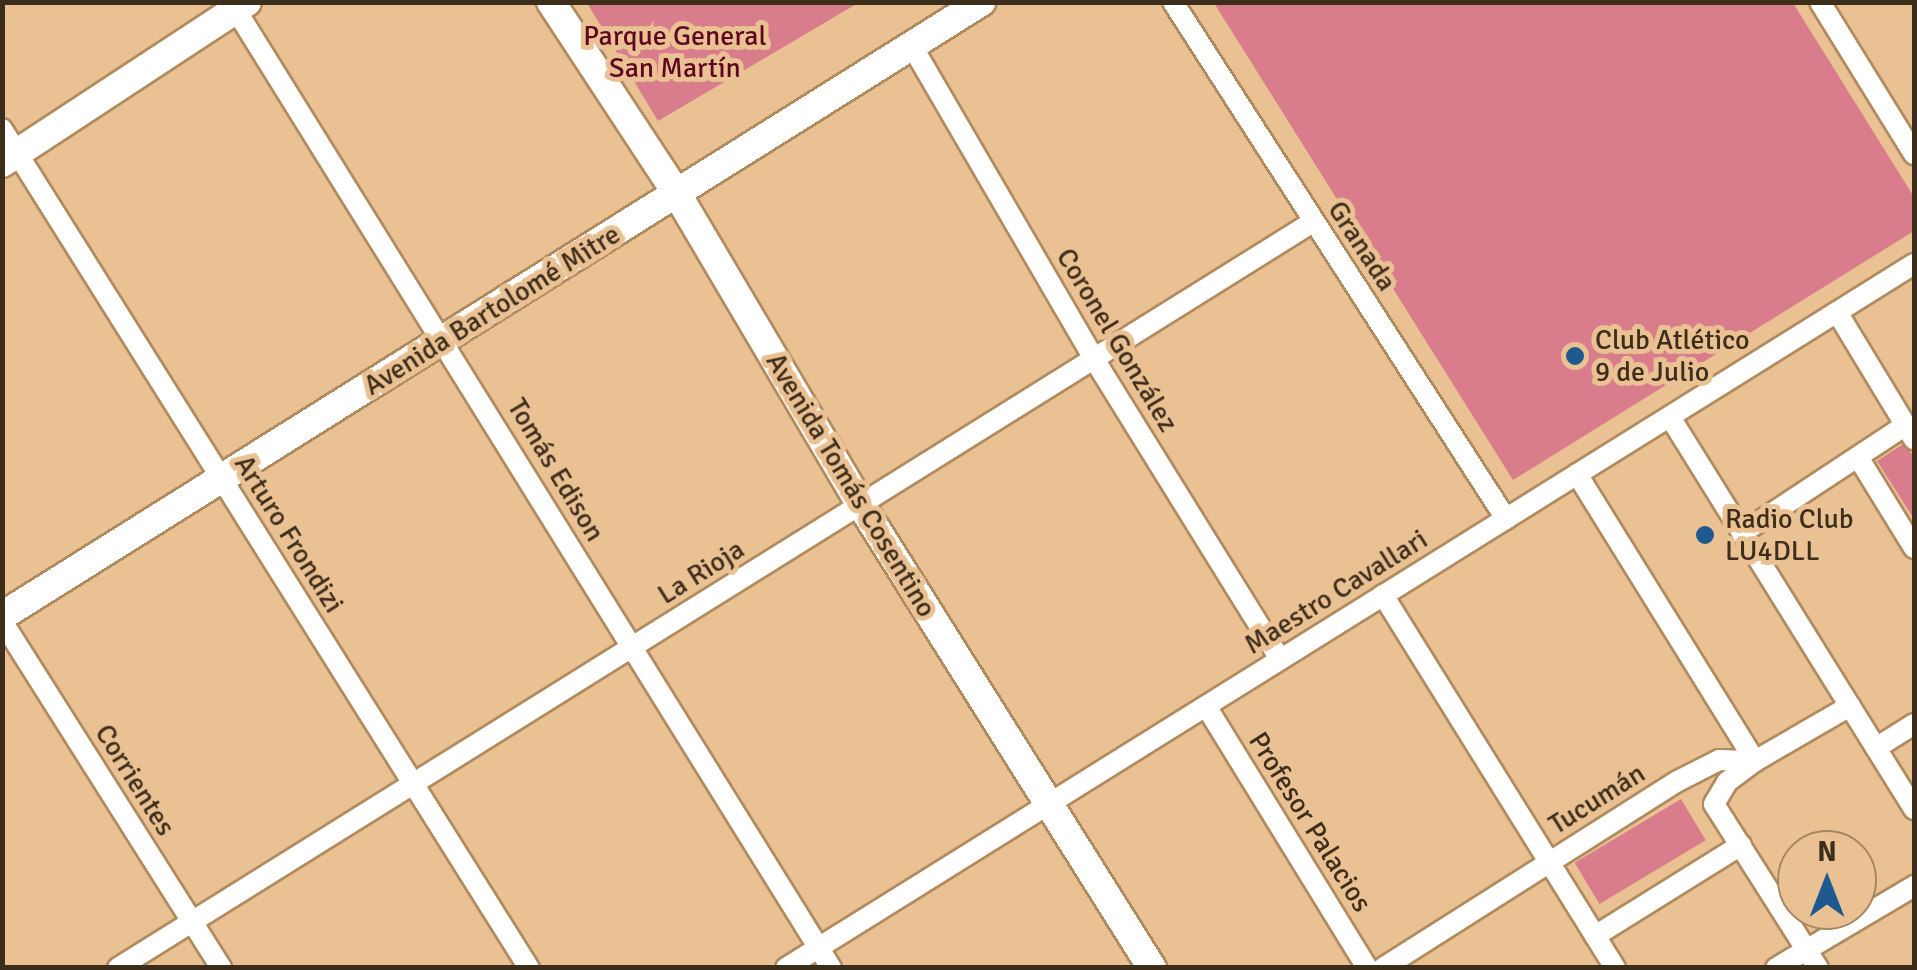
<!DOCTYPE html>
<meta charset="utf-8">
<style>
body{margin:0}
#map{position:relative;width:1917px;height:970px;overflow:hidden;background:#eac193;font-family:Signika,sans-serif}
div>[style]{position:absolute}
.green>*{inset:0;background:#d97c8b;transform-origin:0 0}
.roads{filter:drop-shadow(2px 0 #b18a5e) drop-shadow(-2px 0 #b18a5e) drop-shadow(0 2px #b18a5e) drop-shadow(0 -2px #b18a5e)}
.street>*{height:20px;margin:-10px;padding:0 10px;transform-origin:10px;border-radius:10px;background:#fff}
.secondary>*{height:28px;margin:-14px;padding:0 14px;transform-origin:14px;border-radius:14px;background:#fff}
.dots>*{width:28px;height:28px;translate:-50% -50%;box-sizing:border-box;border:5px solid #eac193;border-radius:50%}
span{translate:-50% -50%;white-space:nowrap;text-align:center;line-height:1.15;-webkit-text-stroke:10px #eac193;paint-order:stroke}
.park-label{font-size:28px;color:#5f0623}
.street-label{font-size:28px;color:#3d2d1b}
.poi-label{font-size:28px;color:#3d2d1b}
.left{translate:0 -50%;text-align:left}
.frame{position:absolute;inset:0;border:5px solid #3d2d1b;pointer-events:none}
.north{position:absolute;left:1777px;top:830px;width:100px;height:100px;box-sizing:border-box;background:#eac193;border:2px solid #a58663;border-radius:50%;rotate:0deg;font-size:28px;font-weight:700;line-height:40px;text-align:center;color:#3d2d1b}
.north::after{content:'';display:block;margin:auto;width:35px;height:45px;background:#1e5990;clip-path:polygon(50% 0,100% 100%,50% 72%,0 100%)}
</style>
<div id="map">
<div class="green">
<i style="clip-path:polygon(587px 3px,858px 3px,658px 121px)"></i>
<i style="clip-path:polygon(1214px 3px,1793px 3px,1914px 197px,1914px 231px,1513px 480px)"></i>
<i style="clip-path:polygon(1905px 443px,1914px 458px,1914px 519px,1877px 461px)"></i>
<i style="left:1681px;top:799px;width:48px;height:124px;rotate:59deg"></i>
</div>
<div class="roads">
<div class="street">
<i style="left:231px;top:2px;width:1137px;rotate:58.15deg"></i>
<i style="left:1173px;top:2px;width:615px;rotate:57.21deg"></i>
<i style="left:1820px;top:2px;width:179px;rotate:58.3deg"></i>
<i style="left:912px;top:46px;width:362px;rotate:59.8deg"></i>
<i style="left:1094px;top:359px;width:353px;rotate:58.2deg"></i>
<i style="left:2px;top:129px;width:991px;rotate:57.87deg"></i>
<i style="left:1837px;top:312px;width:149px;rotate:58.8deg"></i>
<i style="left:1670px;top:417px;width:462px;rotate:58.1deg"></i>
<i style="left:1858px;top:457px;width:107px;rotate:58.4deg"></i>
<i style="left:1577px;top:474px;width:338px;rotate:58.2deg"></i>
<i style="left:1742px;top:533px;width:196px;rotate:-33.4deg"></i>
<i style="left:1383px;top:595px;width:439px;rotate:58.1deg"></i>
<i style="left:2px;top:621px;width:410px;rotate:57.7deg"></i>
<i style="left:1206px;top:706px;width:308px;rotate:58.4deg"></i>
<i style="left:1876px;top:748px;width:45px;rotate:-32.3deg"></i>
<i style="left:1595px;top:936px;width:172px;rotate:-31.9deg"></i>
<i style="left:118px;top:968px;width:1409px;rotate:-31.98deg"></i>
<i style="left:786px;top:968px;width:1330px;rotate:-31.97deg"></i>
<i style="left:1383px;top:968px;width:349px;rotate:-32.4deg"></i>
<i style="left:1678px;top:781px;width:46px;rotate:-27.1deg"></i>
<i style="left:1719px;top:760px;width:36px;rotate:2deg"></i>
<i style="left:1776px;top:968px;width:161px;rotate:-30.7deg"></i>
<i style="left:1818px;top:968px;width:194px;rotate:-122.4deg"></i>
<i style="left:1714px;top:804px;width:26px;rotate:-59deg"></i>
<i style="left:1727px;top:782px;width:35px;rotate:-37deg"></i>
<i style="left:1755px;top:761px;width:110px;rotate:-30.1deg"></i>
</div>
<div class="secondary">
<i style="left:551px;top:2px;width:230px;rotate:56.7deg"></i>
<i style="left:677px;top:194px;width:361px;rotate:59.4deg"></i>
<i style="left:861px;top:505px;width:547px;rotate:57.85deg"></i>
<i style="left:2px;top:163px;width:293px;rotate:-33.3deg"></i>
<i style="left:2px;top:616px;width:1156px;rotate:-32.09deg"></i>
</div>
</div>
<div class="dots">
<i style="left:1575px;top:356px;background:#1e5990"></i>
<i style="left:1705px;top:535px;background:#1e5990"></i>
</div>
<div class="park-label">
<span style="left:675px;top:52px">Parque General<br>San Martín</span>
</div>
<div class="street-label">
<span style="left:1362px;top:246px;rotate:57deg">Granada</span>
<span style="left:492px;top:310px;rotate:-32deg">Avenida Bartolomé Mitre</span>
<span style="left:1117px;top:340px;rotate:59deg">Coronel González</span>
<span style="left:556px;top:470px;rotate:59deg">Tomás Edison</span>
<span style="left:851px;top:485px;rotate:59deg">Avenida Tomás Cosentino</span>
<span style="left:289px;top:534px;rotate:58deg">Arturo Frondizi</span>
<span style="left:701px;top:572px;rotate:-32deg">La Rioja</span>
<span style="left:1336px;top:592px;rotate:-32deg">Maestro Cavallari</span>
<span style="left:135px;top:780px;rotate:58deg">Corrientes</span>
<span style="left:1597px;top:799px;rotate:-32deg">Tucumán</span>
<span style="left:1310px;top:822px;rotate:58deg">Profesor Palacios</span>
</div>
<div class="poi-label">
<span class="left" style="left:1595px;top:356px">Club Atlético<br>9 de Julio</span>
<span class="left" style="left:1725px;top:535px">Radio Club<br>LU4DLL</span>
</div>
<div class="frame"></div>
<div class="north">N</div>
</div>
